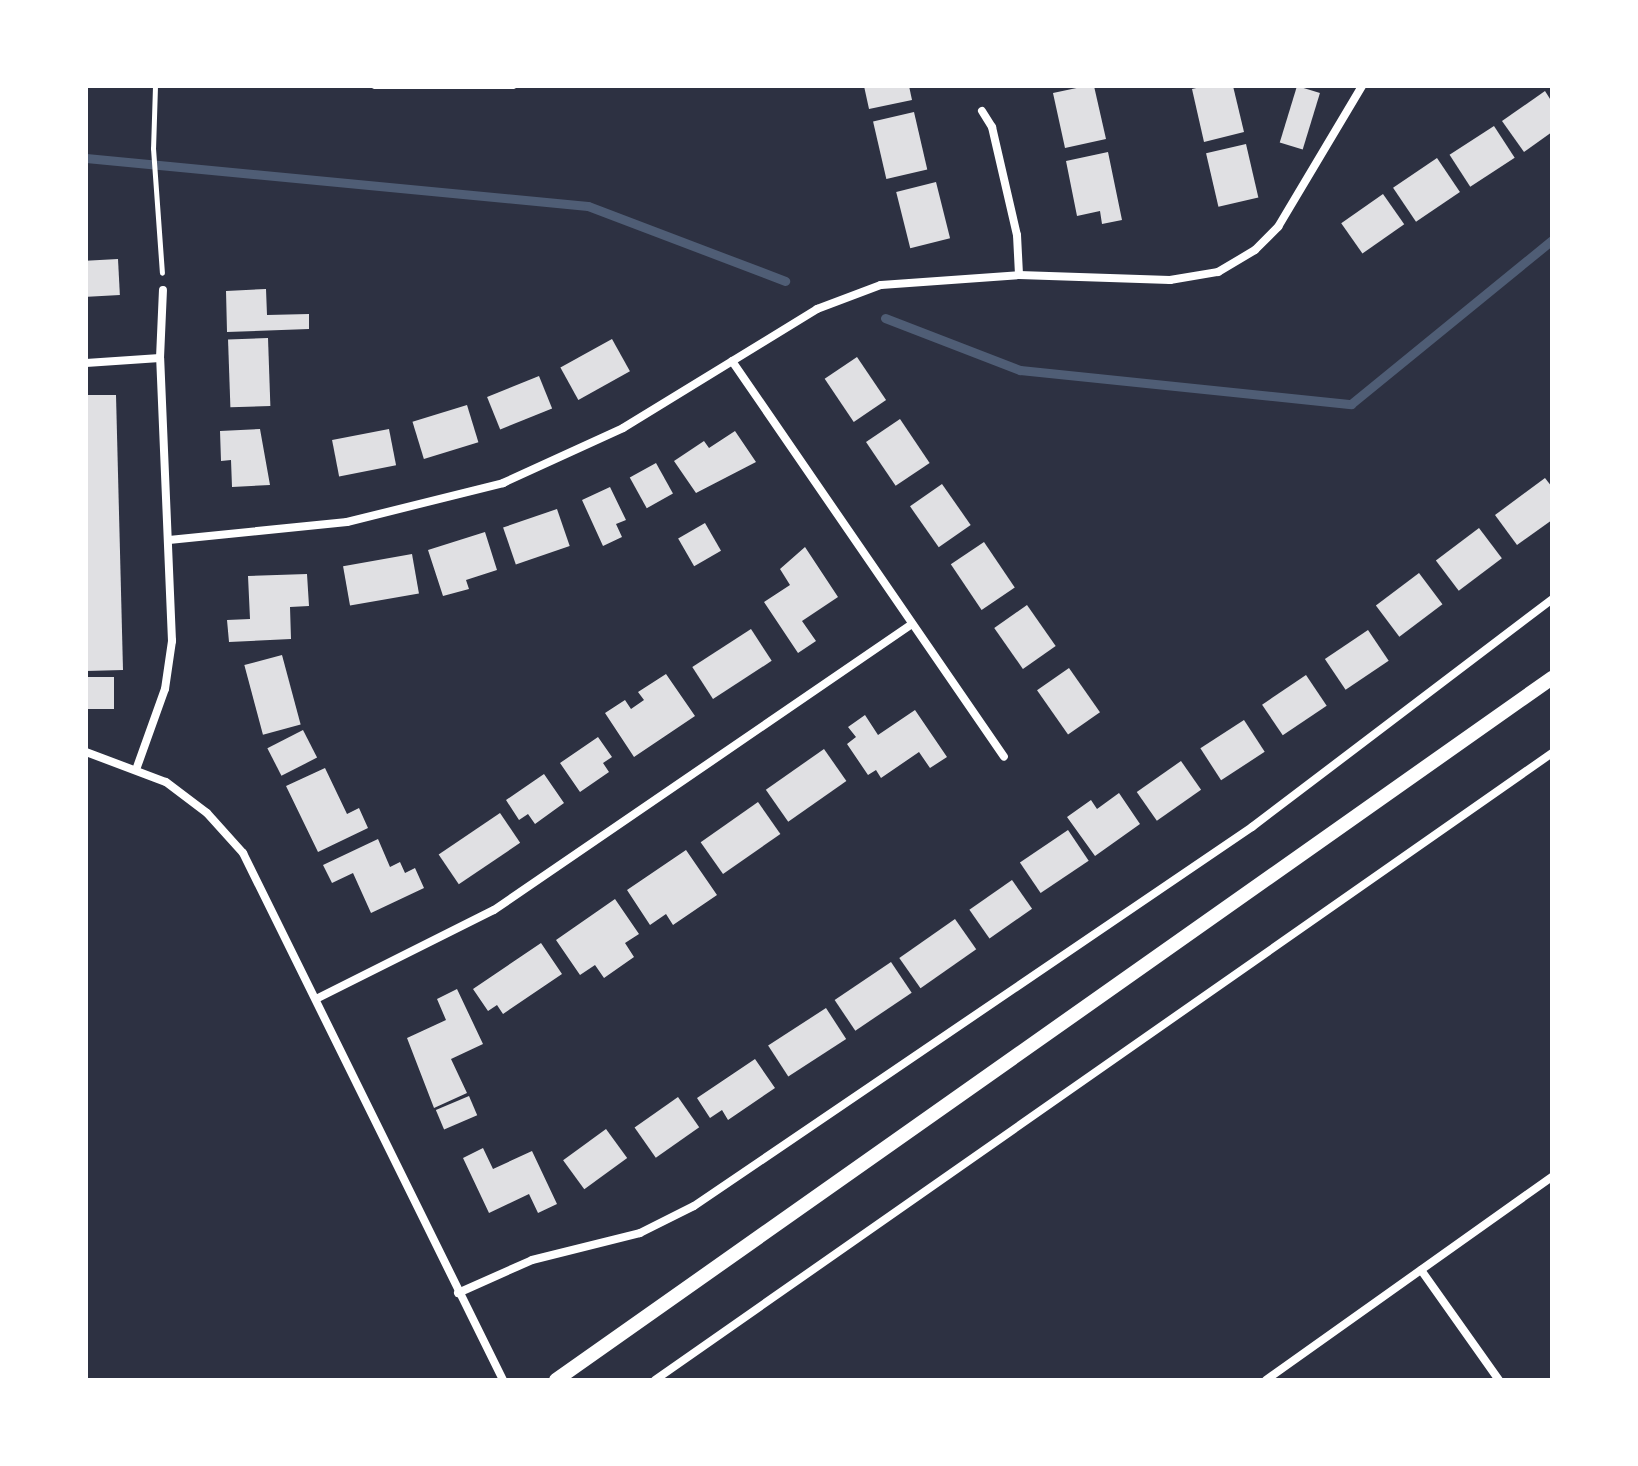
<!DOCTYPE html>
<style>
body{margin:0}
#map{position:relative;width:1638px;height:1466px;overflow:hidden;background:#2d3142;font-family:"Fira Sans Condensed",sans-serif}
div>[style]{position:absolute}
.stream>*{height:9px;margin:-4.5px;padding:0 4.5px;transform-origin:4.5px;border-radius:4.5px;background:#4f5d75}
.building>*{inset:0;background:#e0e0e3;transform-origin:0 0}
.path>*{height:5px;margin:-2.5px;padding:0 2.5px;transform-origin:2.5px;border-radius:2.5px;background:#fff}
.minor>*{height:8px;margin:-4px;padding:0 4px;transform-origin:4px;border-radius:4px;background:#fff}
.tertiary>*{height:14px;margin:-7px;padding:0 7px;transform-origin:7px;border-radius:7px;background:#fff}
span{translate:-50% -50%;white-space:nowrap;text-align:center;line-height:1.15;-webkit-text-stroke:6px #fff;paint-order:stroke}
.frame{position:absolute;inset:0;border:88px solid #fff;pointer-events:none}
</style>
<div id="map">
<div class="stream">
<i style="left:86px;top:158px;width:504px;rotate:5.46deg"></i>
<i style="left:588px;top:206px;width:211px;rotate:20.8deg"></i>
<i style="left:885px;top:318px;width:145px;rotate:21.1deg"></i>
<i style="left:1020px;top:370px;width:333px;rotate:5.9deg"></i>
<i style="left:1351px;top:404px;width:259px;rotate:-39.2deg"></i>
</div>
<div class="building">
<i style="clip-path:polygon(864px 86px,909px 86px,912px 100px,869px 109px)"></i>
<i style="clip-path:polygon(1086px 86px,1094px 86px,1106px 139px,1065px 148px,1053px 93px)"></i>
<i style="clip-path:polygon(1205px 86px,1233px 86px,1244px 132px,1204px 142px,1192px 89px)"></i>
<i style="left:1297px;top:86px;width:24px;height:59px;rotate:17deg"></i>
<i style="clip-path:polygon(1545px 91px,1552px 102px,1552px 132px,1524px 152px,1502px 121px)"></i>
<i style="left:914px;top:112px;width:59px;height:42px;rotate:77deg"></i>
<i style="left:1494px;top:126px;width:38px;height:53px;rotate:57deg"></i>
<i style="left:1246px;top:144px;width:55px;height:41px;rotate:77deg"></i>
<i style="clip-path:polygon(1108px 152px,1122px 220px,1102px 224px,1100px 211px,1077px 216px,1066px 161px)"></i>
<i style="left:1437px;top:158px;width:41px;height:53px;rotate:56deg"></i>
<i style="left:936px;top:182px;width:58px;height:41px;rotate:76deg"></i>
<i style="left:1383px;top:194px;width:37px;height:51px;rotate:55deg"></i>
<i style="left:118px;top:259px;width:36px;height:32px;rotate:87deg"></i>
<i style="clip-path:polygon(266px 289px,267px 315px,309px 314px,309px 329px,227px 332px,226px 291px)"></i>
<i style="left:268px;top:338px;width:68px;height:40px;rotate:88deg"></i>
<i style="left:612px;top:339px;width:37px;height:59px;rotate:61deg"></i>
<i style="left:857px;top:357px;width:52px;height:39px;rotate:56deg"></i>
<i style="left:539px;top:376px;width:35px;height:56px;rotate:68deg"></i>
<i style="clip-path:polygon(86px 395px,116px 395px,123px 670px,86px 671px)"></i>
<i style="left:467px;top:405px;width:39px;height:57px;rotate:73deg"></i>
<i style="left:900px;top:419px;width:53px;height:41px;rotate:56deg"></i>
<i style="clip-path:polygon(260px 429px,270px 485px,232px 487px,231px 460px,221px 461px,220px 431px)"></i>
<i style="left:389px;top:429px;width:37px;height:58px;rotate:79deg"></i>
<i style="clip-path:polygon(735px 431px,756px 462px,696px 493px,674px 461px,704px 441px,709px 448px)"></i>
<i style="left:656px;top:463px;width:35px;height:30px;rotate:61deg"></i>
<i style="clip-path:polygon(1545px 478px,1552px 487px,1552px 520px,1517px 545px,1495px 515px)"></i>
<i style="left:942px;top:484px;width:50px;height:39px;rotate:55deg"></i>
<i style="clip-path:polygon(610px 487px,626px 520px,616px 524px,622px 537px,603px 546px,582px 500px)"></i>
<i style="left:557px;top:509px;width:39px;height:57px;rotate:71deg"></i>
<i style="left:705px;top:523px;width:32px;height:31px;rotate:60deg"></i>
<i style="left:1479px;top:528px;width:38px;height:54px;rotate:53deg"></i>
<i style="clip-path:polygon(485px 532px,497px 570px,466px 580px,469px 589px,443px 596px,428px 550px)"></i>
<i style="left:984px;top:542px;width:55px;height:40px;rotate:56deg"></i>
<i style="clip-path:polygon(805px 547px,838px 597px,802px 621px,816px 641px,798px 653px,764px 602px,790px 585px,780px 569px)"></i>
<i style="left:412px;top:554px;width:40px;height:70px;rotate:80deg"></i>
<i style="left:1419px;top:573px;width:39px;height:54px;rotate:53deg"></i>
<i style="clip-path:polygon(307px 574px,309px 606px,290px 607px,291px 639px,229px 642px,227px 620px,250px 619px,248px 576px)"></i>
<i style="left:1027px;top:605px;width:50px;height:40px;rotate:55deg"></i>
<i style="left:751px;top:629px;width:38px;height:70px;rotate:57deg"></i>
<i style="left:1368px;top:630px;width:37px;height:52px;rotate:56deg"></i>
<i style="left:282px;top:655px;width:72px;height:39px;rotate:75deg"></i>
<i style="left:1069px;top:668px;width:54px;height:39px;rotate:55deg"></i>
<i style="clip-path:polygon(666px 674px,695px 716px,634px 757px,605px 713px,625px 700px,631px 709px,644px 700px,638px 692px)"></i>
<i style="left:1306px;top:675px;width:37px;height:53px;rotate:56deg"></i>
<i style="left:86px;top:677px;width:28px;height:32px"></i>
<i style="clip-path:polygon(915px 710px,947px 757px,930px 768px,919px 752px,881px 778px,876px 770px,868px 775px,847px 744px,856px 737px,848px 727px,865px 715px,878px 735px)"></i>
<i style="left:1244px;top:720px;width:38px;height:52px;rotate:57deg"></i>
<i style="left:303px;top:730px;width:31px;height:40px;rotate:63deg"></i>
<i style="clip-path:polygon(598px 737px,612px 757px,603px 763px,609px 772px,580px 792px,560px 763px)"></i>
<i style="left:824px;top:749px;width:39px;height:71px;rotate:55deg"></i>
<i style="left:1181px;top:761px;width:35px;height:54px;rotate:55deg"></i>
<i style="clip-path:polygon(325px 768px,347px 814px,359px 808px,368px 828px,318px 852px,286px 786px)"></i>
<i style="clip-path:polygon(544px 774px,564px 803px,535px 824px,528px 814px,519px 820px,506px 800px)"></i>
<i style="clip-path:polygon(1119px 793px,1140px 824px,1095px 856px,1067px 817px,1091px 800px,1097px 809px)"></i>
<i style="left:758px;top:802px;width:39px;height:70px;rotate:55deg"></i>
<i style="left:500px;top:813px;width:36px;height:74px;rotate:56deg"></i>
<i style="left:1068px;top:830px;width:37px;height:58px;rotate:56deg"></i>
<i style="clip-path:polygon(378px 839px,390px 867px,400px 862px,405px 873px,415px 868px,424px 888px,371px 913px,353px 873px,332px 883px,323px 865px)"></i>
<i style="clip-path:polygon(686px 850px,717px 895px,673px 925px,666px 914px,650px 925px,627px 890px)"></i>
<i style="left:1012px;top:880px;width:35px;height:52px;rotate:55deg"></i>
<i style="clip-path:polygon(615px 899px,639px 934px,625px 943px,634px 957px,604px 978px,595px 965px,580px 975px,556px 940px)"></i>
<i style="left:955px;top:919px;width:37px;height:68px;rotate:55deg"></i>
<i style="clip-path:polygon(541px 943px,562px 974px,503px 1014px,497px 1005px,488px 1011px,473px 989px)"></i>
<i style="left:891px;top:962px;width:37px;height:68px;rotate:56deg"></i>
<i style="clip-path:polygon(457px 989px,483px 1044px,451px 1059px,467px 1093px,434px 1108px,407px 1038px,446px 1020px,437px 999px)"></i>
<i style="left:826px;top:1008px;width:37px;height:69px;rotate:57deg"></i>
<i style="clip-path:polygon(755px 1059px,775px 1088px,728px 1120px,722px 1110px,710px 1118px,697px 1098px)"></i>
<i style="left:469px;top:1096px;width:21px;height:36px;rotate:67deg"></i>
<i style="left:678px;top:1097px;width:37px;height:53px;rotate:55deg"></i>
<i style="left:606px;top:1129px;width:36px;height:53px;rotate:54deg"></i>
<i style="clip-path:polygon(483px 1148px,493px 1169px,532px 1151px,557px 1204px,538px 1213px,529px 1194px,489px 1213px,463px 1158px)"></i>
</div>
<div class="path">
<i style="left:155px;top:86px;width:62px;rotate:91.8deg"></i>
<i style="left:153px;top:148px;width:125px;rotate:85.9deg"></i>
<i style="left:374px;top:86px;width:139px"></i>
</div>
<div class="minor">
<i style="left:982px;top:111px;width:19px;rotate:58deg"></i>
<i style="left:992px;top:127px;width:111px;rotate:77deg"></i>
<i style="left:1017px;top:235px;width:40px;rotate:87.1deg"></i>
<i style="left:732px;top:361px;width:480px;rotate:55.5deg"></i>
<i style="left:86px;top:363px;width:74px;rotate:-3.9deg"></i>
<i style="left:169px;top:540px;width:179px;rotate:-5.8deg"></i>
<i style="left:347px;top:522px;width:161px;rotate:-14deg"></i>
<i style="left:503px;top:483px;width:132px;rotate:-24.6deg"></i>
<i style="left:623px;top:428px;width:228px;rotate:-31.5deg"></i>
<i style="left:817px;top:309px;width:68px;rotate:-20.6deg"></i>
<i style="left:881px;top:285px;width:138px;rotate:-4.1deg"></i>
<i style="left:1019px;top:275px;width:151px;rotate:1.9deg"></i>
<i style="left:1170px;top:280px;width:49px;rotate:-9.5deg"></i>
<i style="left:1218px;top:272px;width:43px;rotate:-30.7deg"></i>
<i style="left:1255px;top:250px;width:33px;rotate:-45deg"></i>
<i style="left:1278px;top:227px;width:164px;rotate:-59.2deg"></i>
<i style="left:86px;top:752px;width:85px;rotate:20.6deg"></i>
<i style="left:166px;top:782px;width:51px;rotate:37.1deg"></i>
<i style="left:207px;top:813px;width:54px;rotate:48deg"></i>
<i style="left:243px;top:853px;width:588px;rotate:63.74deg"></i>
<i style="left:137px;top:767px;width:83px;rotate:-70.3deg"></i>
<i style="left:165px;top:689px;width:49px;rotate:-81.7deg"></i>
<i style="left:172px;top:641px;width:283px;rotate:-92.4deg"></i>
<i style="left:160px;top:358px;width:68px;rotate:-87.5deg"></i>
<i style="left:316px;top:999px;width:199px;rotate:-26.6deg"></i>
<i style="left:494px;top:910px;width:506px;rotate:-34.38deg"></i>
<i style="left:1421px;top:1270px;width:135px;rotate:54.7deg"></i>
<i style="left:458px;top:1293px;width:81px;rotate:-24deg"></i>
<i style="left:532px;top:1260px;width:111px;rotate:-14deg"></i>
<i style="left:640px;top:1233px;width:60px;rotate:-26.6deg"></i>
<i style="left:694px;top:1206px;width:675px;rotate:-34.18deg"></i>
<i style="left:1252px;top:827px;width:377px;rotate:-37.2deg"></i>
<i style="left:655px;top:1380px;width:1094px;rotate:-34.95deg"></i>
<i style="left:1266px;top:1380px;width:351px;rotate:-35.4deg"></i>
</div>
<div class="tertiary">
<i style="left:556px;top:1380px;width:1219px;rotate:-35.18deg"></i>
</div>
<div class="frame"></div>
</div>
